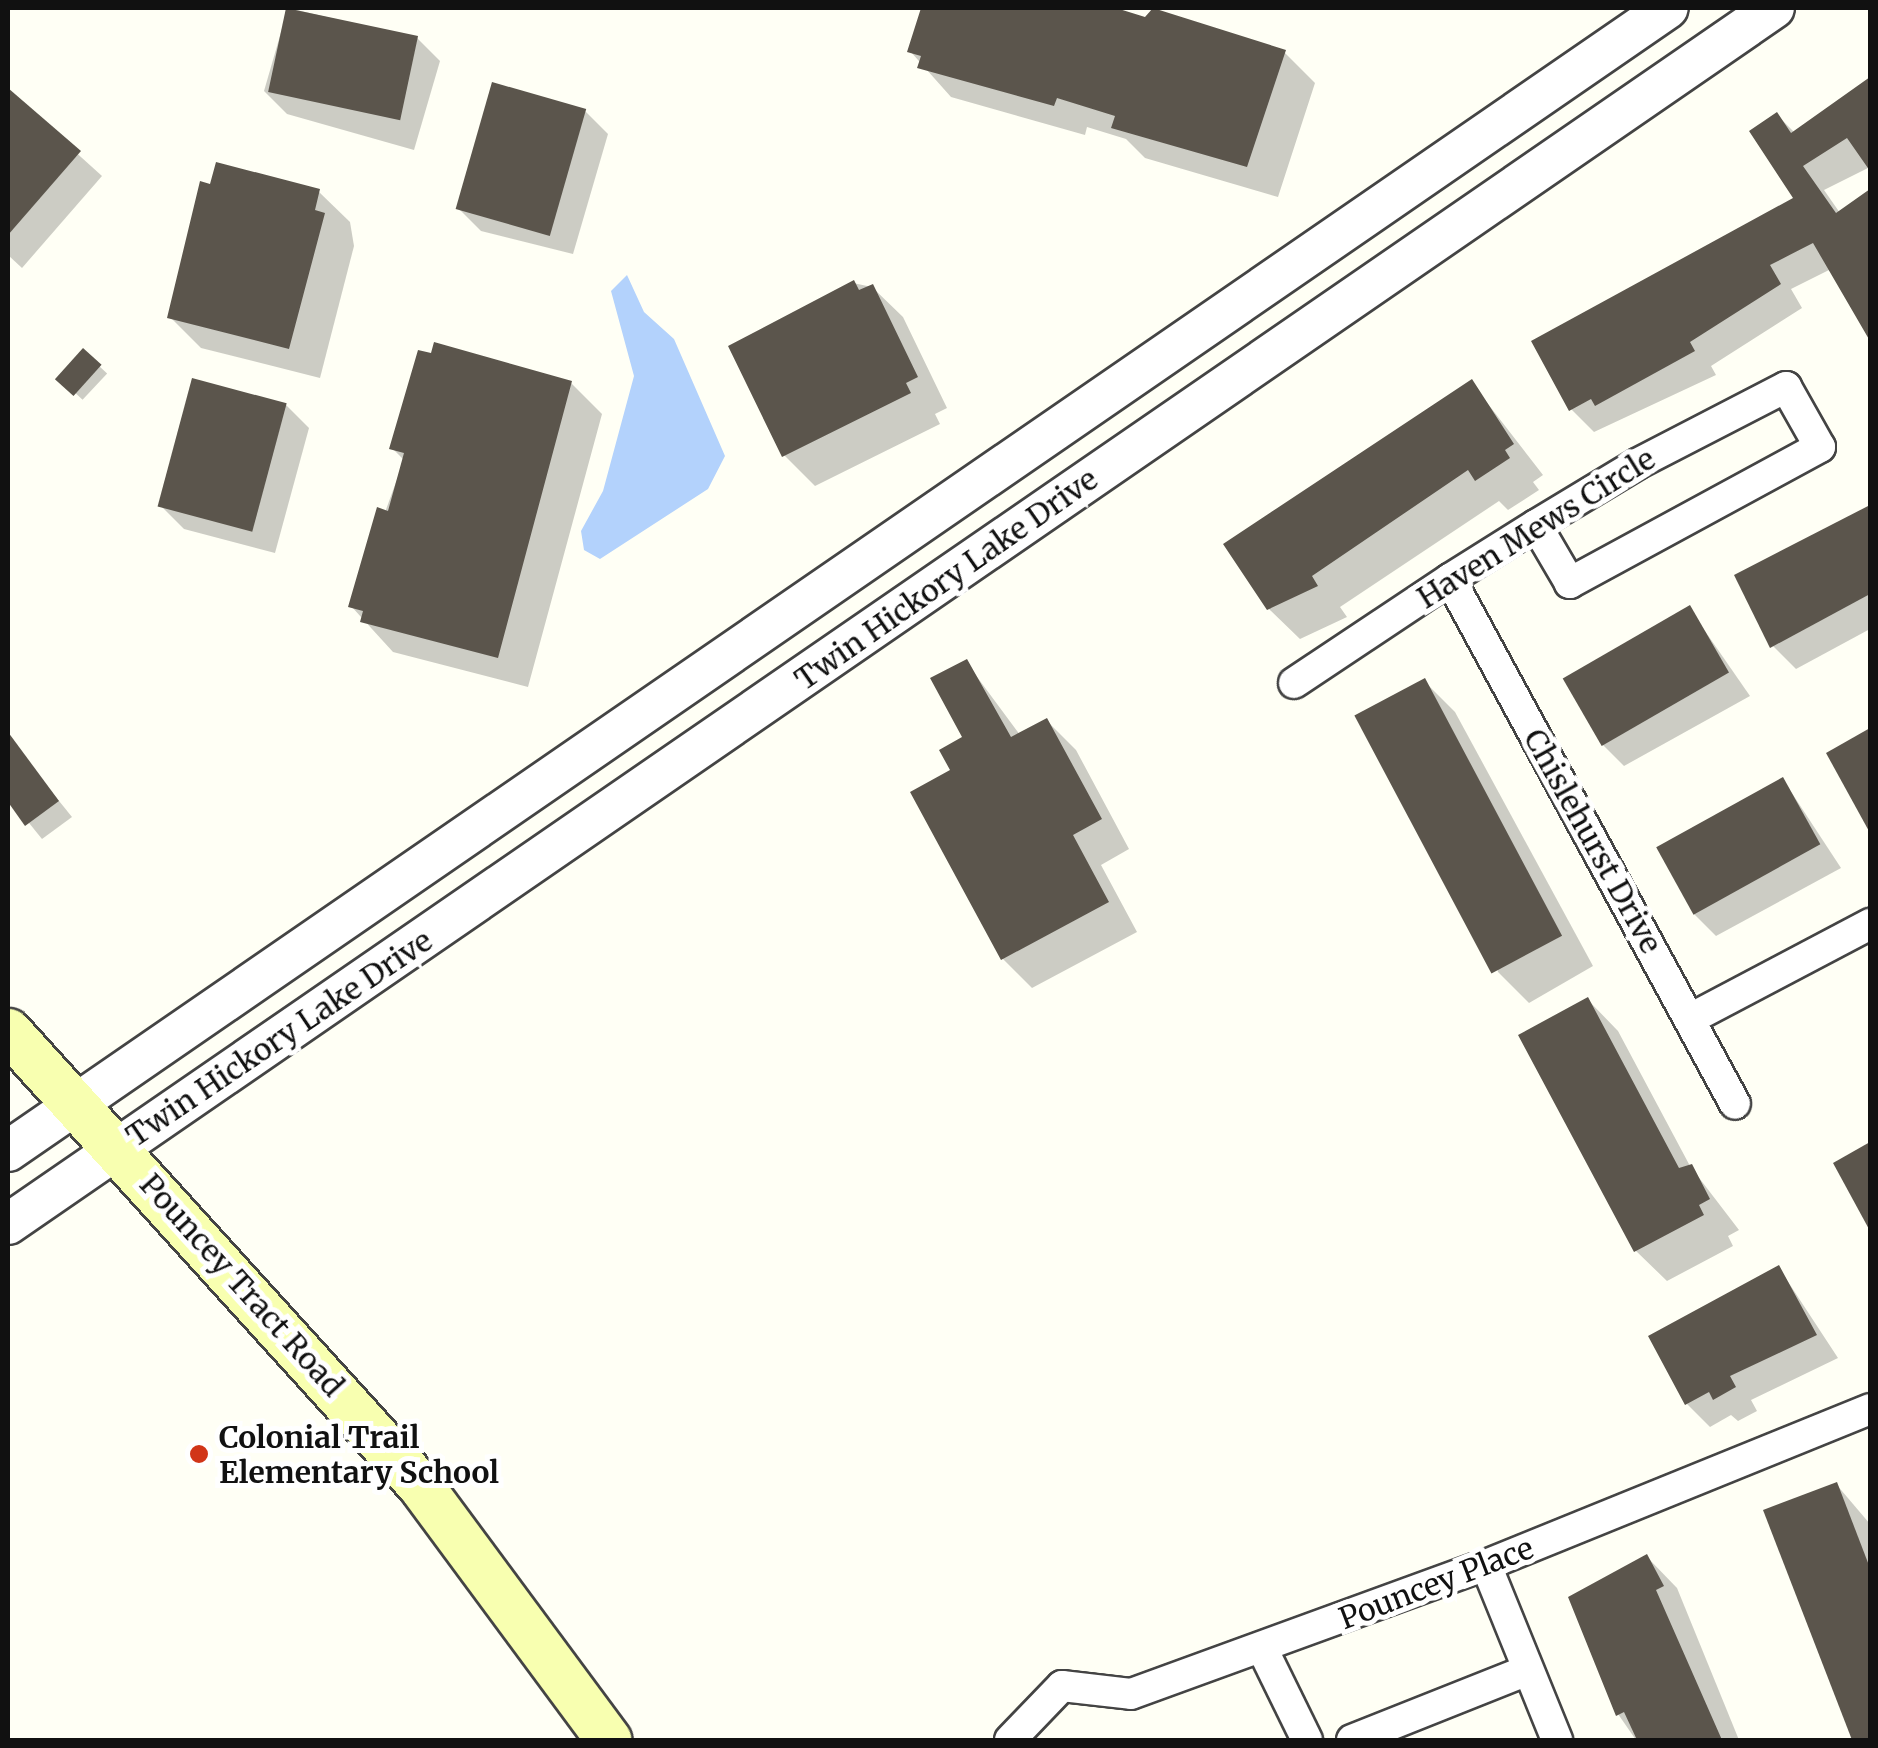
<!DOCTYPE html>
<style>
body{margin:0}
#map{position:relative;width:1878px;height:1748px;overflow:hidden;background:#fffff5;font-family:Merriweather,serif}
div>[style]{position:absolute}
.water>*{inset:0;background:#b3d2fc}
.shadow>*{inset:0;background:#0003;transform-origin:0 0}
.building>*{inset:0;background:#5b554c;transform-origin:0 0}
.roads{filter:drop-shadow(2px 0 #444) drop-shadow(-2px 0 #444) drop-shadow(0 2px #444) drop-shadow(0 -2px #444)}
.minor>*{height:30px;margin:-15px;padding:0 15px;transform-origin:15px;border-radius:15px;background:#fff}
.tertiary>*{height:40px;margin:-20px;padding:0 20px;transform-origin:20px;border-radius:20px;background:#fff}
.secondary>*{height:45px;margin:-22.5px;padding:0 22.5px;transform-origin:22.5px;border-radius:22.5px;background:#f8ffb0}
.dots>*{width:28px;height:28px;translate:-50% -50%;box-sizing:border-box;border:5px solid #fff;border-radius:50%}
span{translate:-50% -50%;white-space:nowrap;text-align:center;line-height:1.15;-webkit-text-stroke:10px #fff;paint-order:stroke}
.street-label{font-size:30px;color:#111}
.poi-label{font-size:30px;color:#111;font-weight:700}
.left{translate:0 -50%;text-align:left}
.frame{position:absolute;inset:0;border:10px solid #111;pointer-events:none}
</style>
<div id="map">
<div class="water">
<i style="clip-path:polygon(627px 275px,644px 312px,674px 339px,725px 456px,708px 489px,600px 559px,584px 550px,581px 531px,603px 491px,634px 376px,611px 291px)"></i>
</div>
<div class="shadow">
<i style="clip-path:polygon(288px 8px,417px 38px,440px 61px,414px 150px,287px 114px,264px 91px)"></i>
<i style="clip-path:polygon(923px 8px,1108px 8px,1147px 20px,1151px 10px,1284px 52px,1315px 83px,1278px 197px,1145px 158px,1126px 139px,1087px 127px,1085px 135px,951px 97px,910px 51px)"></i>
<i style="clip-path:polygon(1870px 80px,1870px 167px,1824px 190px,1840px 213px,1870px 192px,1870px 334px,1831px 269px,1791px 289px,1802px 308px,1711px 366px,1716px 375px,1594px 432px,1571px 409px,1796px 199px,1777px 115px,1795px 133px)"></i>
<i style="clip-path:polygon(9px 92px,102px 176px,22px 268px,8px 255px)"></i>
<i style="clip-path:polygon(585px 111px,608px 134px,573px 254px,481px 231px,458px 208px)"></i>
<i style="clip-path:polygon(319px 192px,350px 222px,354px 246px,320px 378px,201px 348px,170px 317px)"></i>
<i style="clip-path:polygon(853px 283px,872px 287px,903px 317px,947px 408px,935px 414px,940px 424px,815px 486px,784px 455px)"></i>
<i style="left:83px;top:351px;width:33px;height:36px;rotate:43deg"></i>
<i style="clip-path:polygon(1471px 382px,1543px 475px,1533px 482px,1539px 490px,1508px 510px,1499px 501px,1340px 607px,1347px 617px,1300px 639px,1269px 609px)"></i>
<i style="clip-path:polygon(571px 383px,602px 414px,528px 687px,393px 652px,351px 606px,404px 460px,392px 448px)"></i>
<i style="clip-path:polygon(286px 405px,309px 428px,275px 553px,184px 529px,161px 506px)"></i>
<i style="clip-path:polygon(1864px 512px,1870px 629px,1796px 669px,1773px 646px)"></i>
<i style="clip-path:polygon(1689px 608px,1750px 696px,1624px 766px,1601px 743px)"></i>
<i style="clip-path:polygon(966px 662px,1020px 735px,1047px 721px,1076px 750px,1129px 849px,1101px 865px,1137px 932px,1032px 988px,1003px 959px,914px 793px,953px 771px,966px 738px)"></i>
<i style="clip-path:polygon(1424px 681px,1455px 712px,1593px 966px,1529px 1003px,1498px 972px)"></i>
<i style="clip-path:polygon(22px 755px,72px 817px,42px 839px,8px 797px,8px 766px)"></i>
<i style="clip-path:polygon(1782px 778px,1841px 868px,1716px 936px,1693px 913px)"></i>
<i style="clip-path:polygon(1588px 1000px,1618px 1031px,1690px 1166px,1739px 1230px,1728px 1236px,1733px 1246px,1667px 1281px,1636px 1251px)"></i>
<i style="clip-path:polygon(1779px 1268px,1838px 1358px,1751px 1400px,1757px 1411px,1738px 1421px,1731px 1415px,1710px 1427px,1687px 1404px)"></i>
<i style="clip-path:polygon(1836px 1484px,1870px 1524px,1870px 1740px,1854px 1739px)"></i>
<i style="clip-path:polygon(1647px 1557px,1677px 1588px,1739px 1740px,1636px 1740px,1618px 1714px)"></i>
</div>
<div class="building">
<i style="left:286px;top:8px;width:135px;height:86px;rotate:12deg"></i>
<i style="clip-path:polygon(921px 8px,1116px 8px,1145px 17px,1153px 8px,1286px 50px,1247px 167px,1111px 128px,1115px 116px,1057px 98px,1054px 106px,917px 68px,921px 56px,907px 52px)"></i>
<i style="clip-path:polygon(1870px 77px,1870px 171px,1847px 138px,1803px 166px,1836px 213px,1870px 189px,1870px 341px,1813px 243px,1770px 265px,1781px 284px,1690px 342px,1695px 351px,1595px 406px,1591px 399px,1569px 411px,1531px 341px,1793px 198px,1749px 131px,1777px 112px,1791px 133px)"></i>
<i style="left:492px;top:82px;width:98px;height:132px;rotate:16deg"></i>
<i style="clip-path:polygon(8px 88px,81px 151px,8px 235px)"></i>
<i style="clip-path:polygon(216px 162px,320px 189px,315px 210px,325px 213px,289px 349px,167px 318px,200px 181px,210px 184px)"></i>
<i style="clip-path:polygon(854px 280px,859px 290px,873px 284px,918px 377px,906px 383px,911px 393px,782px 457px,728px 346px)"></i>
<i style="clip-path:polygon(434px 342px,572px 381px,498px 658px,360px 622px,363px 611px,348px 607px,377px 507px,388px 511px,404px 453px,389px 449px,418px 350px,431px 353px)"></i>
<i style="left:83px;top:348px;width:25px;height:42px;rotate:42deg"></i>
<i style="left:192px;top:378px;width:98px;height:133px;rotate:15deg"></i>
<i style="clip-path:polygon(1472px 379px,1514px 444px,1505px 450px,1510px 458px,1475px 481px,1468px 470px,1312px 576px,1318px 586px,1267px 610px,1223px 544px)"></i>
<i style="clip-path:polygon(1870px 505px,1870px 594px,1770px 648px,1734px 575px)"></i>
<i style="left:1690px;top:605px;width:78px;height:147px;rotate:60deg"></i>
<i style="clip-path:polygon(967px 659px,1011px 737px,1047px 718px,1102px 819px,1073px 835px,1109px 902px,1001px 960px,910px 792px,950px 770px,939px 750px,962px 737px,930px 678px)"></i>
<i style="left:1425px;top:678px;width:292px;height:80px;rotate:62deg"></i>
<i style="clip-path:polygon(1870px 728px,1870px 833px,1826px 753px)"></i>
<i style="clip-path:polygon(8px 732px,59px 801px,25px 826px,8px 802px)"></i>
<i style="left:1783px;top:777px;width:77px;height:145px;rotate:61deg"></i>
<i style="clip-path:polygon(1588px 997px,1679px 1168px,1692px 1164px,1710px 1199px,1699px 1205px,1704px 1215px,1634px 1252px,1518px 1035px)"></i>
<i style="clip-path:polygon(1870px 1142px,1870px 1231px,1833px 1163px)"></i>
<i style="clip-path:polygon(1779px 1265px,1817px 1335px,1730px 1376px,1736px 1387px,1713px 1400px,1709px 1392px,1685px 1405px,1648px 1336px)"></i>
<i style="clip-path:polygon(1837px 1482px,1870px 1568px,1870px 1740px,1852px 1740px,1763px 1510px)"></i>
<i style="clip-path:polygon(1647px 1554px,1664px 1586px,1656px 1590px,1722px 1740px,1637px 1740px,1624px 1712px,1616px 1716px,1568px 1597px)"></i>
</div>
<div class="roads">
<div class="minor">
<i style="left:1450px;top:579px;width:597px;rotate:61.5deg"></i>
<i style="left:1294px;top:683px;width:187px;rotate:-33.7deg"></i>
<i style="left:1450px;top:579px;width:102px;rotate:-32.1deg"></i>
<i style="left:1536px;top:525px;width:118px;rotate:-31.1deg"></i>
<i style="left:1637px;top:464px;width:168px;rotate:-27.3deg"></i>
<i style="left:1786px;top:387px;width:69px;rotate:60.5deg"></i>
<i style="left:1820px;top:447px;width:285px;rotate:151.5deg"></i>
<i style="left:1570px;top:583px;width:67px;rotate:-120.4deg"></i>
<i style="left:1690px;top:1019px;width:204px;rotate:-27.8deg"></i>
<i style="left:1486px;top:1565px;width:189px;rotate:67.9deg"></i>
<i style="left:1262px;top:1648px;width:102px;rotate:63.9deg"></i>
<i style="left:1010px;top:1740px;width:75px;rotate:-46.1deg"></i>
<i style="left:1062px;top:1686px;width:69px;rotate:6.6deg"></i>
<i style="left:1131px;top:1694px;width:378px;rotate:-20deg"></i>
<i style="left:1486px;top:1565px;width:414px;rotate:-22.1deg"></i>
<i style="left:1352px;top:1740px;width:189px;rotate:-21.7deg"></i>
</div>
<div class="tertiary">
<i style="left:8px;top:1151px;width:2015px;rotate:-34.55deg"></i>
<i style="left:8px;top:1224px;width:2144px;rotate:-34.55deg"></i>
</div>
<div class="secondary">
<i style="left:8px;top:1031px;width:613px;rotate:47.78deg"></i>
<i style="left:420px;top:1485px;width:317px;rotate:53.5deg"></i>
</div>
</div>
<div class="dots">
<i style="left:199px;top:1454px;background:#d13518"></i>
</div>
<div class="street-label">
<span style="left:1536px;top:528px;rotate:-32deg">Haven Mews Circle</span>
<span style="left:946px;top:579px;rotate:-35deg">Twin Hickory Lake Drive</span>
<span style="left:1593px;top:841px;rotate:61deg">Chislehurst Drive</span>
<span style="left:279px;top:1038px;rotate:-34deg">Twin Hickory Lake Drive</span>
<span style="left:242px;top:1285px;rotate:48deg">Pouncey Tract Road</span>
<span style="left:1436px;top:1583px;rotate:-21deg">Pouncey Place</span>
</div>
<div class="poi-label">
<span class="left" style="left:219px;top:1454px">Colonial Trail<br>Elementary School</span>
</div>
<div class="frame"></div>
</div>
